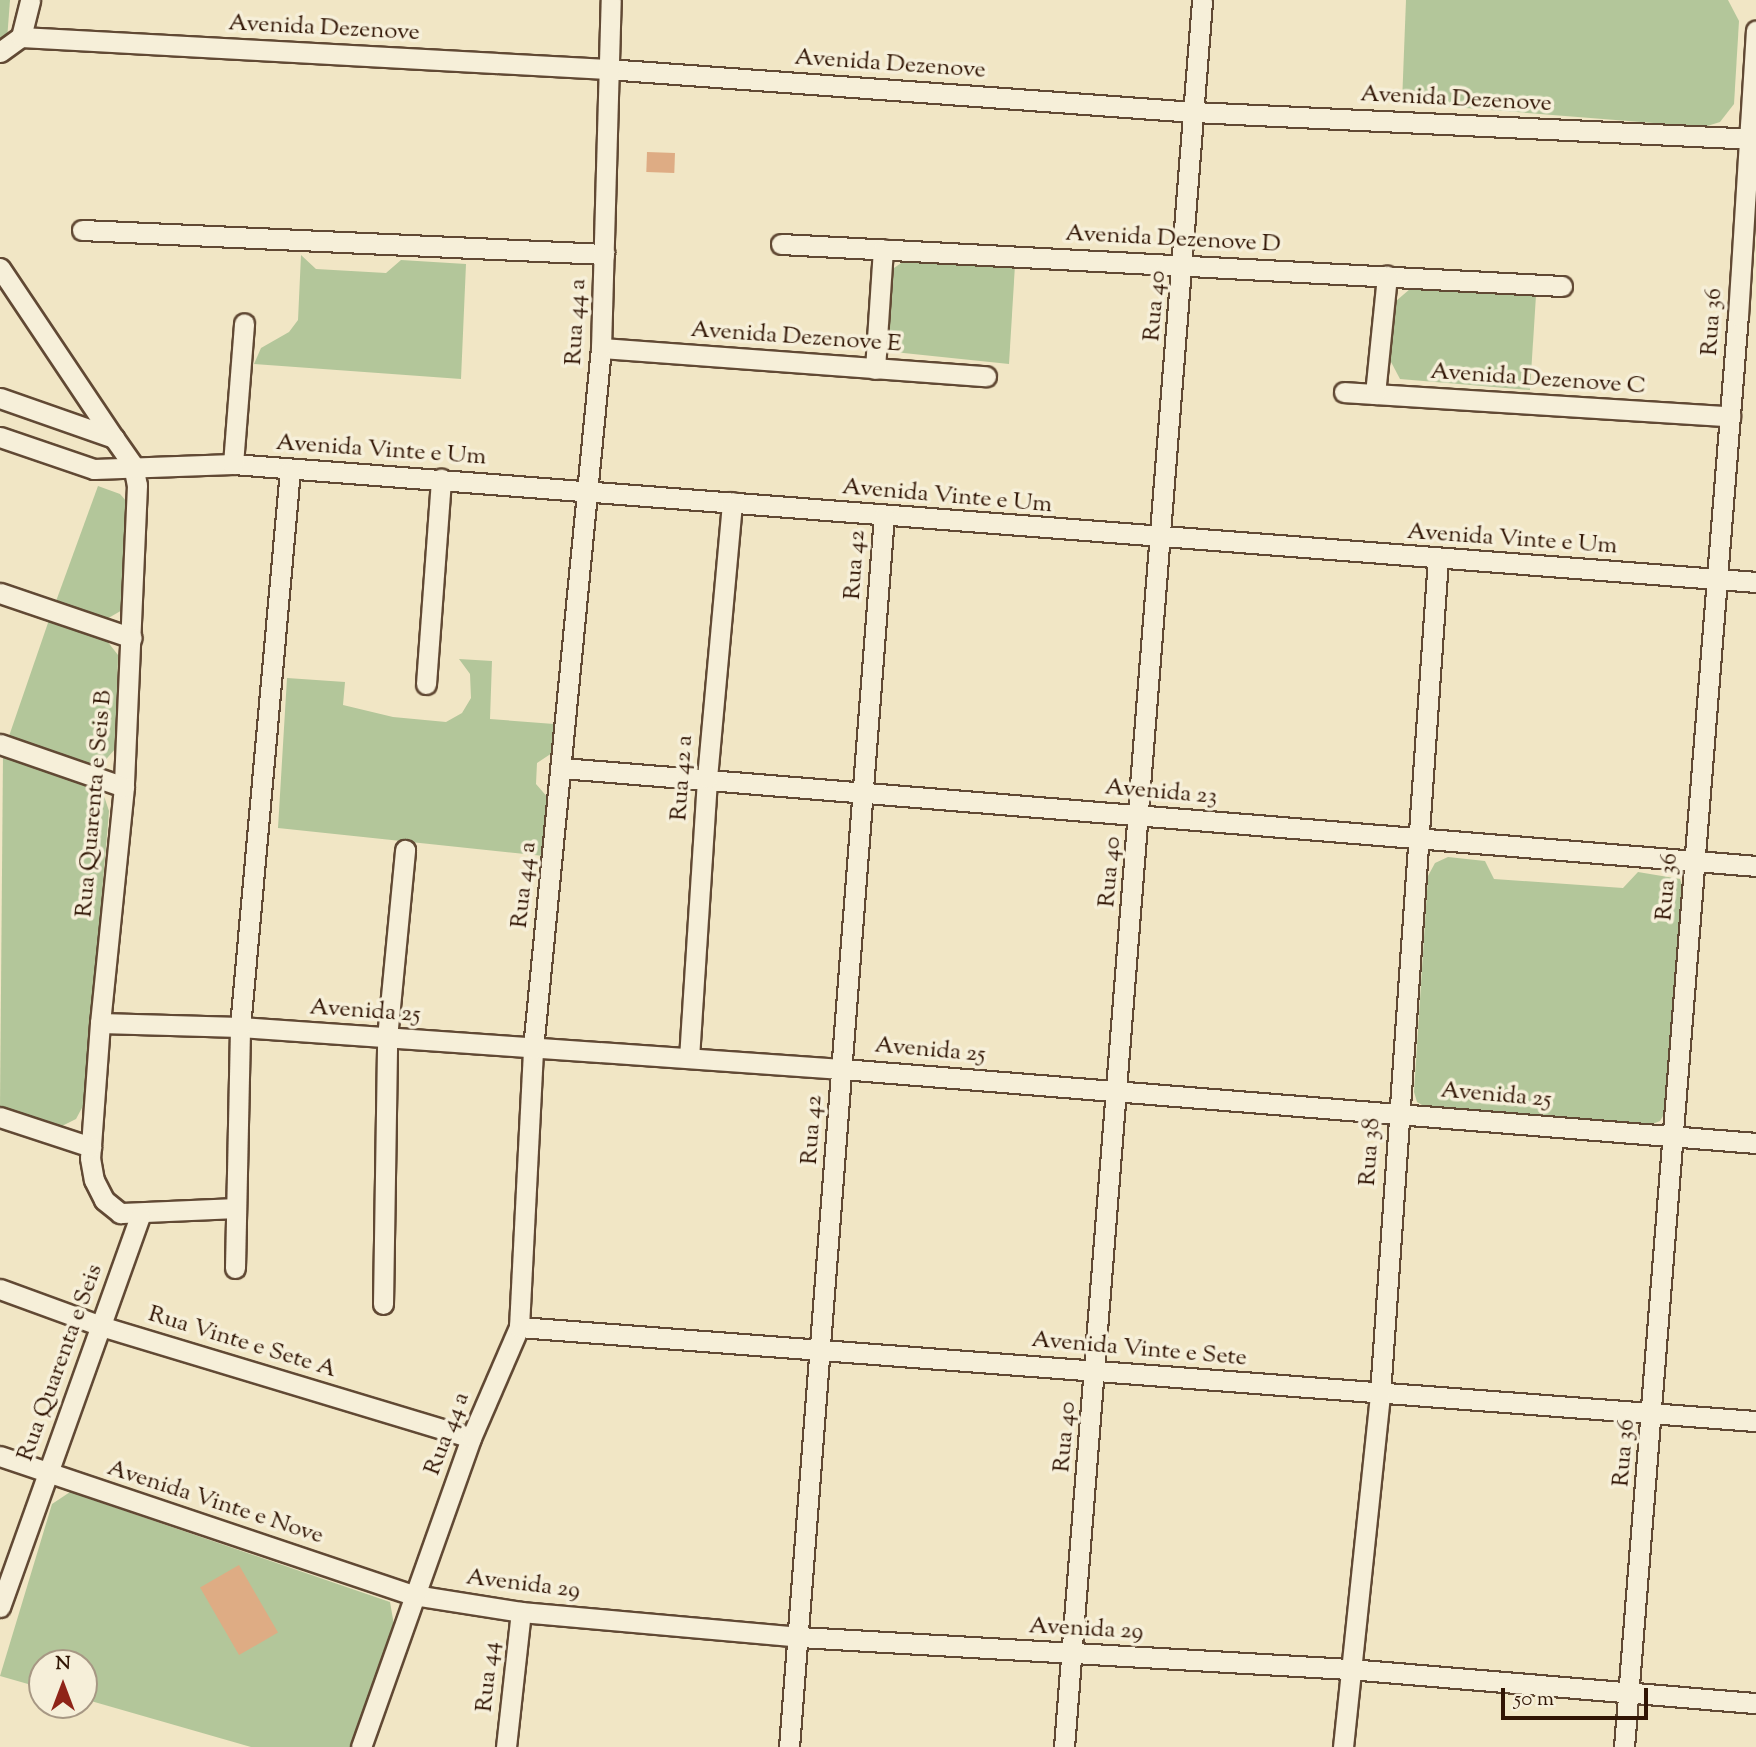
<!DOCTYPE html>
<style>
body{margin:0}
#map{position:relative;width:1756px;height:1747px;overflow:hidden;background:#f1e6c5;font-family:"Sorts Mill Goudy",serif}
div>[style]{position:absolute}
.green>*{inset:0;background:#b3c69a}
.building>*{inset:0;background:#deac84;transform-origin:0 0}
.roads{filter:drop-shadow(2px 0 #614934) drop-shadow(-2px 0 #614934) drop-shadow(0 2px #614934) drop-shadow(0 -2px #614934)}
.street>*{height:19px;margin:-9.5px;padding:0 9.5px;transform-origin:9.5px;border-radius:9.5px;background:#f6efd9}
span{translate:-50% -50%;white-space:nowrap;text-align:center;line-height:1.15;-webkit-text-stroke:7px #f6efd9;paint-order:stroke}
.street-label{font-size:24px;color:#311504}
.north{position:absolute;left:28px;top:1649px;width:70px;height:70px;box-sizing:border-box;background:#f6efd9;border:2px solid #a79884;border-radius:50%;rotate:0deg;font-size:19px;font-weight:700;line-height:28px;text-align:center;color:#311504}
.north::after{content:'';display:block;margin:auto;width:24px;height:32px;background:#8f2418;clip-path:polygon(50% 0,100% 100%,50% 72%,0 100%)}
.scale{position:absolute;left:1501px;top:1688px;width:147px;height:32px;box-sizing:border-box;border:4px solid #311504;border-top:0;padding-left:9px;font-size:21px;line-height:24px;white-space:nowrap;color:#311504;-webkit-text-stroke:5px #f6efd9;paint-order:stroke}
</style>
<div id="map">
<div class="green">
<i style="clip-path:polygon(0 0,10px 0,7px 40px,0 45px)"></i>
<i style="clip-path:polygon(1406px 0,1728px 0,1739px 21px,1734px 104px,1720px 122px,1704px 127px,1402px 103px)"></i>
<i style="clip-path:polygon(301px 255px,316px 269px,386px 273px,401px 260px,466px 264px,461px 379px,254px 364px,261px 348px,289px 332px,298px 320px)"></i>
<i style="clip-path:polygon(907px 259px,1015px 265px,1009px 364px,894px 352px,888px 340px,894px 268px)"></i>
<i style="clip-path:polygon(1410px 289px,1536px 295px,1530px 390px,1400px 379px,1390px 360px,1396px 301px)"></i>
<i style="clip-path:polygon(98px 486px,120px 494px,128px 503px,124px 609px,105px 620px,55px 604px)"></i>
<i style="clip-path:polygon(49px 620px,107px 641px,118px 655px,116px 748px,101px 765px,89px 766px,8px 739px)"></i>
<i style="clip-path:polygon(459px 659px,492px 661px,490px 719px,554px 724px,552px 753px,537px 763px,536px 784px,549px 799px,544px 856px,278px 828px,287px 678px,345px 682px,343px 705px,393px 717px,446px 722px,462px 713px,471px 698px,470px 674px)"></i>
<i style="clip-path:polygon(3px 755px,92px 785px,104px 796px,109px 811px,84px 1104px,76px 1119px,62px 1126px,0 1109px)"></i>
<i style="clip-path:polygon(1448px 857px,1485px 861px,1494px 879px,1623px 888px,1638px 872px,1680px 879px,1683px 888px,1666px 1111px,1660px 1121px,1650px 1125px,1427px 1108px,1417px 1102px,1414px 1092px,1428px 876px,1435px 863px)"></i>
<i style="clip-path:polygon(70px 1492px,390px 1602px,394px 1625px,352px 1747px,251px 1747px,84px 1699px,84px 1663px,42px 1663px,42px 1688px,0 1676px,52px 1504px)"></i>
</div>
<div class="building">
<i style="left:647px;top:152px;width:28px;height:20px;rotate:2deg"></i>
<i style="left:239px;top:1565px;width:78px;height:45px;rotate:60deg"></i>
</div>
<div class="roads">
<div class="street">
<i style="left:21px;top:37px;width:587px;rotate:3.13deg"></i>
<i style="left:607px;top:69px;width:589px;rotate:4.19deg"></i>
<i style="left:1194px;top:112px;width:563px;rotate:2.75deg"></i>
<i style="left:0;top:52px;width:26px;rotate:-36deg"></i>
<i style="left:21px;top:37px;width:38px;rotate:-76deg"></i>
<i style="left:82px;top:230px;width:523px;rotate:2.63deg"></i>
<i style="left:781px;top:244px;width:782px;rotate:3.08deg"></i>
<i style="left:0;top:268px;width:205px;rotate:56.2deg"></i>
<i style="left:601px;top:348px;width:386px;rotate:4.2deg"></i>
<i style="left:875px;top:369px;width:120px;rotate:-86.2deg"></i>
<i style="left:1344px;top:392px;width:387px;rotate:3.6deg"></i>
<i style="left:1375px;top:394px;width:119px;rotate:-84.2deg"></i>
<i style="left:0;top:398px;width:121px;rotate:19.3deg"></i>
<i style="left:114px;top:438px;width:33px;rotate:55deg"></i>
<i style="left:133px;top:465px;width:20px;rotate:79deg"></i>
<i style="left:137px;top:485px;width:302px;rotate:92.5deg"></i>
<i style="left:124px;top:787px;width:237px;rotate:95.8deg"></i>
<i style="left:100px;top:1023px;width:135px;rotate:94.2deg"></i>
<i style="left:90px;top:1158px;width:22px;rotate:80deg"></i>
<i style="left:94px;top:1180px;width:22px;rotate:63deg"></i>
<i style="left:104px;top:1200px;width:21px;rotate:39deg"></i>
<i style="left:120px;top:1213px;width:113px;rotate:-2.5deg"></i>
<i style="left:0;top:437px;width:99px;rotate:18.8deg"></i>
<i style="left:94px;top:469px;width:139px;rotate:-2.1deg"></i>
<i style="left:233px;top:464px;width:1528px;rotate:4.43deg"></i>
<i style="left:233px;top:464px;width:141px;rotate:-85.5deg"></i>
<i style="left:0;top:593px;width:139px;rotate:18.8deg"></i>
<i style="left:426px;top:684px;width:206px;rotate:-85.8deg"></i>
<i style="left:0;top:744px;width:131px;rotate:19.1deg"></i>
<i style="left:562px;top:768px;width:1198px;rotate:4.69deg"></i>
<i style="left:100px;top:1023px;width:140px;rotate:1.6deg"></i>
<i style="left:240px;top:1027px;width:603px;rotate:3.99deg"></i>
<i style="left:842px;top:1069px;width:917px;rotate:4.63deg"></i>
<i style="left:689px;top:1058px;width:281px;rotate:-86.3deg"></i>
<i style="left:707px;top:778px;width:277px;rotate:-84.8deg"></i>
<i style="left:0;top:1117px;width:96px;rotate:18.2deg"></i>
<i style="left:235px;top:1268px;width:241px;rotate:-88.8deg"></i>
<i style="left:240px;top:1027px;width:559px;rotate:-84.87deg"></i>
<i style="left:0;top:1289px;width:111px;rotate:20.1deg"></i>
<i style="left:104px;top:1327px;width:383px;rotate:16.8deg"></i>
<i style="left:383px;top:1304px;width:266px;rotate:-89.1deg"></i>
<i style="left:387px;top:1038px;width:189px;rotate:-84.5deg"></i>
<i style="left:519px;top:1327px;width:1241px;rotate:4.35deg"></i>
<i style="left:0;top:1456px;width:437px;rotate:18.6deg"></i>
<i style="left:414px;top:1595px;width:108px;rotate:9deg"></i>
<i style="left:521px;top:1612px;width:280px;rotate:5.1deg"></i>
<i style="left:800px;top:1637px;width:550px;rotate:3.34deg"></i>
<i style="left:1349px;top:1669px;width:408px;rotate:4.8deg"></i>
<i style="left:0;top:1607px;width:415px;rotate:-70.3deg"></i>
<i style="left:361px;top:1747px;width:328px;rotate:-70.4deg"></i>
<i style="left:471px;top:1438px;width:121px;rotate:-66.6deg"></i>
<i style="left:519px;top:1327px;width:278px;rotate:-87.1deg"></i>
<i style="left:533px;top:1049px;width:704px;rotate:-84.46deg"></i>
<i style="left:601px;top:348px;width:348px;rotate:-88.4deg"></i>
<i style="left:506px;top:1747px;width:136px;rotate:-83.7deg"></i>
<i style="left:789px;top:1747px;width:1235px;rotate:-85.59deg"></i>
<i style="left:1064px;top:1747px;width:1752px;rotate:-85.48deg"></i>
<i style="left:1343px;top:1747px;width:355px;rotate:-84deg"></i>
<i style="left:1380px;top:1394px;width:837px;rotate:-86.03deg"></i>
<i style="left:1624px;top:1747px;width:1436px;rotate:-85.45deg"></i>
<i style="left:1738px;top:316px;width:286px;rotate:-86.4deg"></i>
</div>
</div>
<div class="street-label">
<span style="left:324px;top:29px;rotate:3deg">Avenida Dezenove</span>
<span style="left:890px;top:65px;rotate:4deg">Avenida Dezenove</span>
<span style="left:1456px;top:100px;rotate:3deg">Avenida Dezenove</span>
<span style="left:1173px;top:240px;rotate:3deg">Avenida Dezenove D</span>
<span style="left:1156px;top:306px;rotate:-85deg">Rua 40</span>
<span style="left:577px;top:322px;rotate:-87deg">Rua 44 a</span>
<span style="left:1713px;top:322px;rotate:-86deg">Rua 36</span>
<span style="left:796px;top:338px;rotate:4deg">Avenida Dezenove E</span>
<span style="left:1538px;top:380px;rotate:4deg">Avenida Dezenove C</span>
<span style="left:381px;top:451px;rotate:4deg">Avenida Vinte e Um</span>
<span style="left:947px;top:497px;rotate:5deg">Avenida Vinte e Um</span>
<span style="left:1512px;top:540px;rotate:4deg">Avenida Vinte e Um</span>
<span style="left:856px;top:565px;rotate:-86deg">Rua 42</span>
<span style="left:683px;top:778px;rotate:-86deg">Rua 42 a</span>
<span style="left:1161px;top:793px;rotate:5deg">Avenida 23</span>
<span style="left:95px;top:804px;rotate:-85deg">Rua Quarenta e Seis B</span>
<span style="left:1111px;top:872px;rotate:-85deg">Rua 40</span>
<span style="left:525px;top:885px;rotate:-84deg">Rua 44 a</span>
<span style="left:1668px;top:887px;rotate:-85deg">Rua 36</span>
<span style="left:365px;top:1012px;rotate:4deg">Avenida 25</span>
<span style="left:930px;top:1051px;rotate:5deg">Avenida 25</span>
<span style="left:1496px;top:1096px;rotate:5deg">Avenida 25</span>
<span style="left:813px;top:1130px;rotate:-86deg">Rua 42</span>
<span style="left:1371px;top:1152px;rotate:-86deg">Rua 38</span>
<span style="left:242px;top:1343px;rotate:17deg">Rua Vinte e Sete A</span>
<span style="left:1139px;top:1350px;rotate:5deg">Avenida Vinte e Sete</span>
<span style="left:61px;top:1363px;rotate:-70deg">Rua Quarenta e Seis</span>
<span style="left:448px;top:1434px;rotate:-69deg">Rua 44 a</span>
<span style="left:1066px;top:1437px;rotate:-85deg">Rua 40</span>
<span style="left:1625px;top:1453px;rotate:-85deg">Rua 36</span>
<span style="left:215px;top:1503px;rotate:18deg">Avenida Vinte e Nove</span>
<span style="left:523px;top:1585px;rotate:7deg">Avenida 29</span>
<span style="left:1086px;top:1630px;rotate:3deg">Avenida 29</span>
<span style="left:489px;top:1677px;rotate:-84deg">Rua 44</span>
</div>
<div class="north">N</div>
<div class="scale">50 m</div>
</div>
